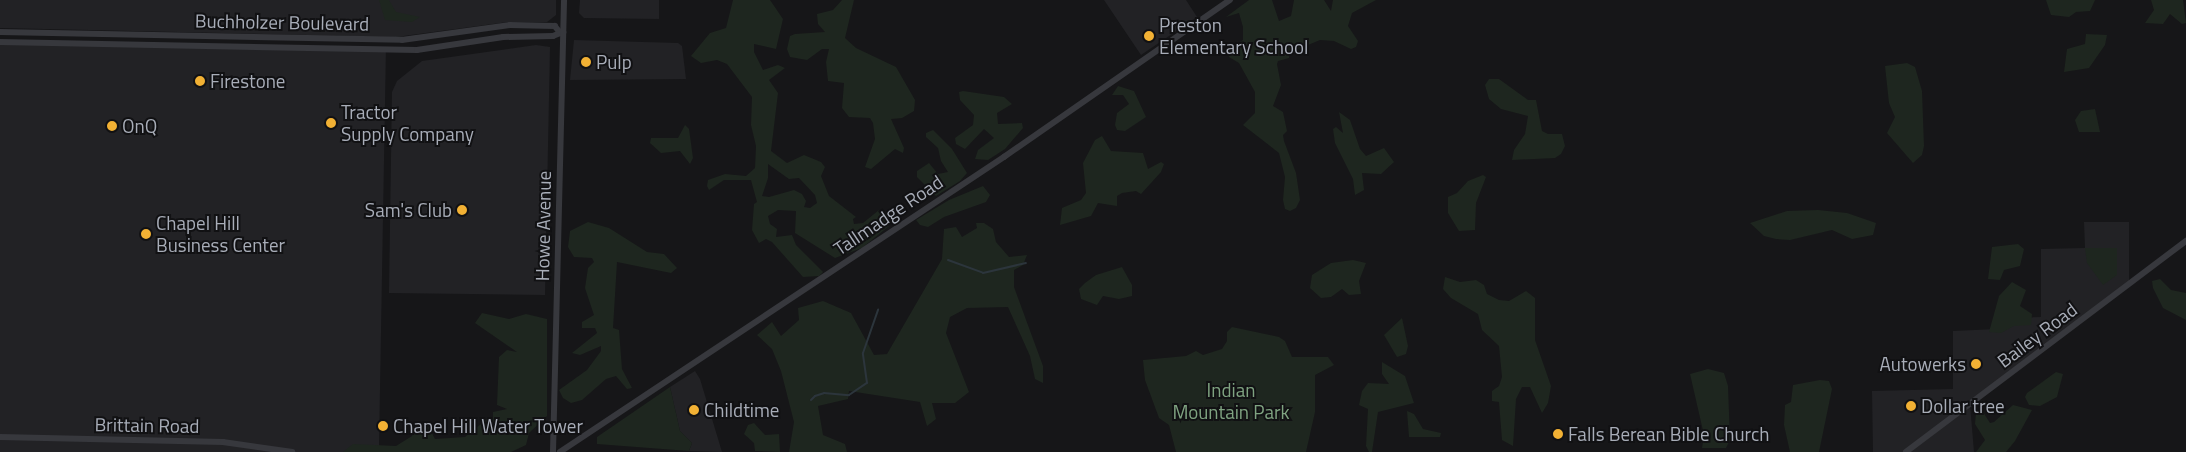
<!DOCTYPE html>
<style>
body{margin:0}
#map{position:relative;width:2186px;height:452px;overflow:hidden;background:#161618;font-family:"Titillium Web",sans-serif}
div>[style]{position:absolute}
.built>*{inset:0;background:#222225;transform-origin:0 0}
.green>*{inset:0;background:#1e261f}
.stream>*{height:2px;margin:-1px;padding:0 1px;transform-origin:1px;border-radius:1px;background:#2c353c}
.tertiary>*{height:5.5px;margin:-2.75px;padding:0 2.75px;transform-origin:2.75px;border-radius:2.75px;background:#37383d}
.dots>*{width:14px;height:14px;translate:-50% -50%;box-sizing:border-box;border:2px solid #111113;border-radius:50%}
span{translate:-50% -50%;white-space:nowrap;text-align:center;line-height:1.15;-webkit-text-stroke:4px #111113;paint-order:stroke}
.street-label{font-size:19px;color:#a8adb8}
.poi-label{font-size:19px;color:#a8adb8}
.left{translate:0 -50%;text-align:left}
.right{translate:-100% -50%;text-align:right}
.park-label{font-size:19px;color:#7fa381}
</style>
<div id="map">
<div class="built">
<i style="clip-path:polygon(0 0,556px 0,556px 15px,547px 22px,508px 22px,396px 37px,0 28px)"></i>
<i style="clip-path:polygon(580px 0,659px 0,659px 19px,584px 18px,579px 13px)"></i>
<i style="clip-path:polygon(1104px 0,1186px 0,1197px 17px,1141px 55px)"></i>
<i style="clip-path:polygon(574px 40px,678px 43px,682px 46px,686px 79px,570px 80px)"></i>
<i style="left:0;top:42px;width:386px;height:410px;rotate:1deg"></i>
<i style="clip-path:polygon(536px 45px,550px 47px,545px 295px,389px 293px,392px 92px,397px 81px,422px 61px)"></i>
<i style="clip-path:polygon(2084px 222px,2129px 222px,2129px 285px,1970px 404px,1974px 452px,1873px 452px,1872px 391px,1953px 389px,1953px 331px,1997px 329px,1998px 318px,2041px 317px,2041px 249px,2085px 248px)"></i>
<i style="clip-path:polygon(695px 371px,700px 379px,722px 452px,689px 451px,692px 443px,680px 431px,670px 387px)"></i>
</div>
<div class="green">
<i style="clip-path:polygon(379px 0,389px 0,396px 12px,420px 17px,412px 22px,385px 20px)"></i>
<i style="clip-path:polygon(evenodd,733px 0,770px 0,783px 19px,776px 49px,754px 44px,754px 52px,763px 70px,778px 65px,785px 68px,769px 80px,778px 93px,771px 151px,787px 163px,804px 155px,821px 162px,825px 167px,821px 176px,829px 196px,856px 217px,853px 219px,854px 224px,863px 223px,879px 210px,889px 226px,862px 248px,835px 258px,795px 233px,796px 211px,778px 210px,768px 216px,770px 224px,777px 229px,776px 237px,792px 235px,796px 245px,823px 272px,819px 276px,803px 277px,772px 242px,766px 239px,759px 243px,752px 230px,754px 204px,757px 202px,751px 180px,724px 180px,709px 190px,707px 186px,708px 180px,725px 174px,746px 176px,755px 168px,756px 146px,751px 125px,752px 97px,727px 64px,717px 60px,701px 63px,691px 56px,710px 33px,726px 28px,733px 0,768px 164px,789px 179px,799px 178px,815px 195px,817px 203px,810px 208px,804px 207px,806px 201px,802px 194px,794px 190px,769px 197px,762px 196px,768px 178px,768px 164px)"></i>
<i style="clip-path:polygon(842px 0,854px 0,845px 38px,856px 48px,896px 67px,915px 100px,914px 111px,902px 118px,891px 119px,904px 148px,903px 153px,895px 149px,871px 169px,865px 167px,875px 139px,873px 123px,870px 118px,849px 117px,842px 108px,844px 83px,828px 81px,826px 62px,829px 49px,822px 49px,807px 60px,790px 57px,787px 49px,790px 36px,795px 34px,825px 32px,818px 24px,817px 14px,833px 10px)"></i>
<i style="clip-path:polygon(1249px 0,1272px 0,1279px 21px,1291px 16px,1294px 0,1324px 0,1331px 11px,1333px 0,1376px 0,1352px 13px,1348px 26px,1358px 41px,1356px 47px,1351px 49px,1334px 41px,1320px 40px,1289px 53px,1289px 58px,1278px 61px,1277px 64px,1281px 85px,1273px 106px,1283px 112px,1287px 131px,1283px 135px,1284px 141px,1296px 173px,1300px 200px,1296px 208px,1290px 211px,1285px 209px,1283px 200px,1285px 177px,1279px 153px,1243px 125px,1255px 113px,1255px 92px,1239px 63px,1229px 57px,1228px 49px,1243px 40px,1243px 27px,1239px 13px,1226px 17px)"></i>
<i style="clip-path:polygon(2046px 0,2095px 0,2090px 11px,2076px 12px,2069px 17px,2051px 15px)"></i>
<i style="clip-path:polygon(2151px 0,2183px 0,2186px 23px,2182px 24px,2170px 14px,2163px 24px,2145px 23px,2154px 10px)"></i>
<i style="clip-path:polygon(2086px 34px,2107px 35px,2105px 45px,2089px 68px,2064px 72px,2067px 49px,2085px 44px)"></i>
<i style="clip-path:polygon(1907px 63px,1915px 67px,1922px 91px,1924px 146px,1922px 155px,1913px 163px,1887px 133px,1895px 117px,1889px 103px,1885px 66px)"></i>
<i style="clip-path:polygon(1489px 79px,1499px 79px,1528px 100px,1536px 100px,1542px 131px,1548px 134px,1562px 134px,1565px 146px,1561px 154px,1555px 158px,1512px 160px,1514px 150px,1525px 134px,1528px 116px,1501px 109px,1489px 99px,1485px 85px)"></i>
<i style="clip-path:polygon(1118px 86px,1134px 91px,1146px 117px,1125px 131px,1117px 130px,1115px 125px,1117px 113px,1129px 104px,1123px 95px,1112px 95px)"></i>
<i style="clip-path:polygon(963px 91px,1004px 97px,1012px 104px,997px 113px,998px 124px,1022px 123px,1023px 128px,1005px 149px,988px 160px,975px 159px,978px 150px,994px 138px,984px 129px,965px 149px,956px 144px,955px 138px,973px 125px,974px 115px,960px 100px,959px 92px)"></i>
<i style="clip-path:polygon(2095px 109px,2100px 132px,2079px 132px,2075px 120px,2081px 111px)"></i>
<i style="clip-path:polygon(1339px 112px,1350px 120px,1360px 149px,1366px 156px,1384px 148px,1394px 162px,1381px 174px,1362px 173px,1364px 190px,1355px 195px,1353px 179px,1335px 143px,1333px 129px,1336px 127px,1343px 133px)"></i>
<i style="clip-path:polygon(685px 125px,689px 129px,693px 158px,690px 164px,680px 151px,661px 153px,650px 143px,651px 138px,678px 138px)"></i>
<i style="clip-path:polygon(933px 130px,952px 149px,967px 173px,960px 181px,936px 196px,917px 177px,917px 171px,929px 163px,938px 174px,948px 172px,941px 161px,938px 148px,926px 137px,926px 133px)"></i>
<i style="clip-path:polygon(1102px 136px,1111px 151px,1143px 153px,1148px 169px,1161px 162px,1164px 164px,1161px 172px,1141px 194px,1136px 191px,1122px 193px,1117px 196px,1117px 206px,1098px 203px,1091px 216px,1060px 225px,1062px 208px,1081px 200px,1086px 193px,1083px 163px,1095px 140px)"></i>
<i style="clip-path:polygon(1483px 175px,1486px 177px,1476px 203px,1475px 230px,1459px 231px,1448px 213px,1448px 197px,1457px 193px,1468px 181px)"></i>
<i style="clip-path:polygon(983px 186px,990px 195px,986px 202px,944px 217px,928px 227px,920px 225px,916px 220px,949px 200px)"></i>
<i style="clip-path:polygon(1818px 210px,1847px 213px,1876px 223px,1873px 235px,1852px 239px,1832px 230px,1790px 240px,1776px 239px,1764px 236px,1750px 223px,1787px 211px)"></i>
<i style="clip-path:polygon(588px 222px,609px 228px,647px 252px,664px 254px,677px 268px,671px 273px,617px 262px,613px 328px,619px 330px,622px 369px,632px 388px,627px 389px,616px 376px,606px 379px,582px 400px,571px 403px,563px 398px,559px 390px,587px 370px,601px 351px,601px 346px,580px 355px,572px 353px,597px 333px,595px 328px,582px 328px,582px 322px,594px 315px,585px 288px,588px 268px,594px 262px,592px 258px,574px 257px,568px 247px,570px 231px)"></i>
<i style="clip-path:polygon(976px 223px,984px 223px,993px 229px,996px 242px,1009px 257px,1027px 255px,1023px 265px,1014px 270px,1014px 287px,1043px 366px,1043px 383px,1035px 379px,1030px 356px,1008px 307px,967px 308px,950px 317px,946px 333px,969px 392px,955px 403px,932px 403px,936px 419px,927px 426px,920px 402px,849px 391px,848px 399px,818px 406px,823px 435px,845px 444px,847px 452px,789px 452px,794px 422px,781px 371px,772px 349px,757px 335px,772px 322px,781px 336px,799px 320px,798px 308px,823px 301px,851px 313px,874px 355px,887px 354px,942px 259px,944px 229px,956px 227px,962px 237px,977px 228px)"></i>
<i style="clip-path:polygon(2018px 244px,2024px 249px,2020px 266px,2004px 270px,2000px 280px,1988px 279px,1992px 247px)"></i>
<i style="clip-path:polygon(2085px 248px,2117px 248px,2117px 275px,2103px 285px,2087px 263px)"></i>
<i style="clip-path:polygon(1353px 260px,1366px 263px,1359px 281px,1361px 294px,1349px 295px,1342px 289px,1331px 297px,1321px 298px,1310px 288px,1312px 275px,1331px 263px)"></i>
<i style="clip-path:polygon(1122px 267px,1132px 285px,1132px 296px,1119px 299px,1103px 296px,1097px 305px,1081px 299px,1079px 289px,1085px 283px,1096px 275px)"></i>
<i style="clip-path:polygon(1445px 277px,1460px 282px,1476px 280px,1484px 285px,1487px 294px,1499px 300px,1509px 301px,1526px 291px,1535px 298px,1535px 340px,1551px 386px,1548px 403px,1542px 413px,1530px 387px,1522px 387px,1516px 399px,1513px 446px,1502px 440px,1499px 402px,1492px 401px,1492px 391px,1499px 386px,1502px 377px,1499px 346px,1482px 330px,1478px 314px,1451px 298px,1443px 289px)"></i>
<i style="clip-path:polygon(2160px 279px,2171px 290px,2186px 293px,2186px 320px,2163px 308px,2153px 288px,2152px 281px)"></i>
<i style="clip-path:polygon(2012px 282px,2026px 290px,2020px 306px,2032px 314px,2031px 325px,2014px 326px,2001px 333px,1989px 332px,1999px 296px)"></i>
<i style="clip-path:polygon(482px 313px,509px 319px,526px 314px,547px 319px,547px 416px,529px 433px,526px 445px,511px 452px,343px 452px,353px 444px,396px 446px,412px 436px,418px 424px,426px 422px,435px 439px,465px 437px,487px 419px,493px 419px,493px 412px,507px 409px,497px 405px,499px 357px,507px 350px,517px 352px,475px 323px)"></i>
<i style="clip-path:polygon(1402px 318px,1408px 346px,1406px 354px,1397px 357px,1384px 335px)"></i>
<i style="clip-path:polygon(1232px 327px,1279px 337px,1285px 341px,1292px 357px,1328px 357px,1334px 365px,1315px 375px,1315px 412px,1306px 452px,1176px 452px,1169px 425px,1159px 418px,1145px 380px,1143px 360px,1186px 356px,1196px 351px,1203px 355px,1222px 349px,1227px 341px,1227px 332px)"></i>
<i style="clip-path:polygon(1382px 362px,1405px 376px,1414px 403px,1378px 412px,1372px 452px,1369px 452px,1366px 446px,1368px 409px,1359px 405px,1362px 391px,1368px 383px,1389px 384px,1382px 374px)"></i>
<i style="clip-path:polygon(1708px 369px,1724px 373px,1728px 386px,1730px 440px,1726px 448px,1702px 448px,1704px 435px,1690px 374px)"></i>
<i style="clip-path:polygon(2056px 372px,2063px 374px,2057px 397px,2040px 406px,2029px 405px,2025px 397px,2027px 393px)"></i>
<i style="clip-path:polygon(1820px 380px,1829px 381px,1832px 389px,1819px 452px,1790px 452px,1784px 425px,1785px 405px,1791px 402px,1793px 385px)"></i>
<i style="clip-path:polygon(670px 387px,680px 431px,692px 443px,689px 451px,597px 444px,597px 437px)"></i>
<i style="clip-path:polygon(2013px 405px,2032px 410px,2015px 441px,2006px 452px,1976px 452px,1985px 440px,1975px 424px,1976px 413px,1983px 412px,1990px 423px,1994px 422px)"></i>
<i style="clip-path:polygon(1407px 411px,1414px 414px,1423px 429px,1441px 433px,1440px 437px,1409px 437px)"></i>
<i style="clip-path:polygon(754px 423px,765px 435px,779px 434px,780px 452px,755px 451px,754px 443px,744px 434px,748px 425px)"></i>
</div>
<div class="stream">
<i style="left:948px;top:260px;width:37px;rotate:20deg"></i>
<i style="left:983px;top:273px;width:44px;rotate:-13.1deg"></i>
<i style="left:811px;top:400px;width:6px;rotate:-45deg"></i>
<i style="left:815px;top:396px;width:9px;rotate:-18deg"></i>
<i style="left:824px;top:393px;width:25px;rotate:5deg"></i>
<i style="left:849px;top:395px;width:22px;rotate:-34deg"></i>
<i style="left:867px;top:383px;width:30px;rotate:-98deg"></i>
<i style="left:863px;top:353px;width:46px;rotate:-70.8deg"></i>
</div>
<div class="tertiary">
<i style="left:0;top:32px;width:402px;rotate:1.1deg"></i>
<i style="left:402px;top:40px;width:109px;rotate:-7.9deg"></i>
<i style="left:510px;top:25px;width:45px;rotate:1.3deg"></i>
<i style="left:555px;top:26px;width:6px;rotate:51deg"></i>
<i style="left:0;top:42px;width:417px;rotate:1.1deg"></i>
<i style="left:417px;top:50px;width:87px;rotate:-8.6deg"></i>
<i style="left:503px;top:37px;width:50px;rotate:-1.1deg"></i>
<i style="left:553px;top:36px;width:11px;rotate:-22deg"></i>
<i style="left:0;top:437px;width:223px;rotate:1.3deg"></i>
<i style="left:223px;top:442px;width:70px;rotate:8.2deg"></i>
<i style="left:553px;top:452px;width:452px;rotate:-88.6deg"></i>
<i style="left:560px;top:452px;width:533px;rotate:-33.6deg"></i>
<i style="left:1004px;top:157px;width:275px;rotate:-34.8deg"></i>
<i style="left:1906px;top:452px;width:351px;rotate:-37deg"></i>
</div>
<div class="dots">
<i style="left:1149px;top:36px;background:#f2b134"></i>
<i style="left:586px;top:62px;background:#f2b134"></i>
<i style="left:200px;top:81px;background:#f2b134"></i>
<i style="left:331px;top:123px;background:#f2b134"></i>
<i style="left:112px;top:126px;background:#f2b134"></i>
<i style="left:462px;top:210px;background:#f2b134"></i>
<i style="left:146px;top:234px;background:#f2b134"></i>
<i style="left:1976px;top:364px;background:#f2b134"></i>
<i style="left:1911px;top:406px;background:#f2b134"></i>
<i style="left:694px;top:410px;background:#f2b134"></i>
<i style="left:383px;top:426px;background:#f2b134"></i>
<i style="left:1558px;top:434px;background:#f2b134"></i>
</div>
<div class="street-label">
<span style="left:282px;top:22px;rotate:1deg">Buchholzer Boulevard</span>
<span style="left:888px;top:215px;rotate:-34deg">Tallmadge Road</span>
<span style="left:543px;top:226px;rotate:-89deg">Howe Avenue</span>
<span style="left:2037px;top:335px;rotate:-37deg">Bailey Road</span>
<span style="left:147px;top:425px;rotate:1deg">Brittain Road</span>
</div>
<div class="poi-label">
<span class="left" style="left:1159px;top:36px">Preston<br>Elementary School</span>
<span class="left" style="left:596px;top:62px">Pulp</span>
<span class="left" style="left:210px;top:81px">Firestone</span>
<span class="left" style="left:341px;top:123px">Tractor<br>Supply Company</span>
<span class="left" style="left:122px;top:126px">OnQ</span>
<span class="right" style="left:452px;top:210px">Sam's Club</span>
<span class="left" style="left:156px;top:234px">Chapel Hill<br>Business Center</span>
<span class="right" style="left:1966px;top:364px">Autowerks</span>
<span class="left" style="left:1921px;top:406px">Dollar tree</span>
<span class="left" style="left:704px;top:410px">Childtime</span>
<span class="left" style="left:393px;top:426px">Chapel Hill Water Tower</span>
<span class="left" style="left:1568px;top:434px">Falls Berean Bible Church</span>
</div>
<div class="park-label">
<span style="left:1231px;top:401px">Indian<br>Mountain Park</span>
</div>
</div>
